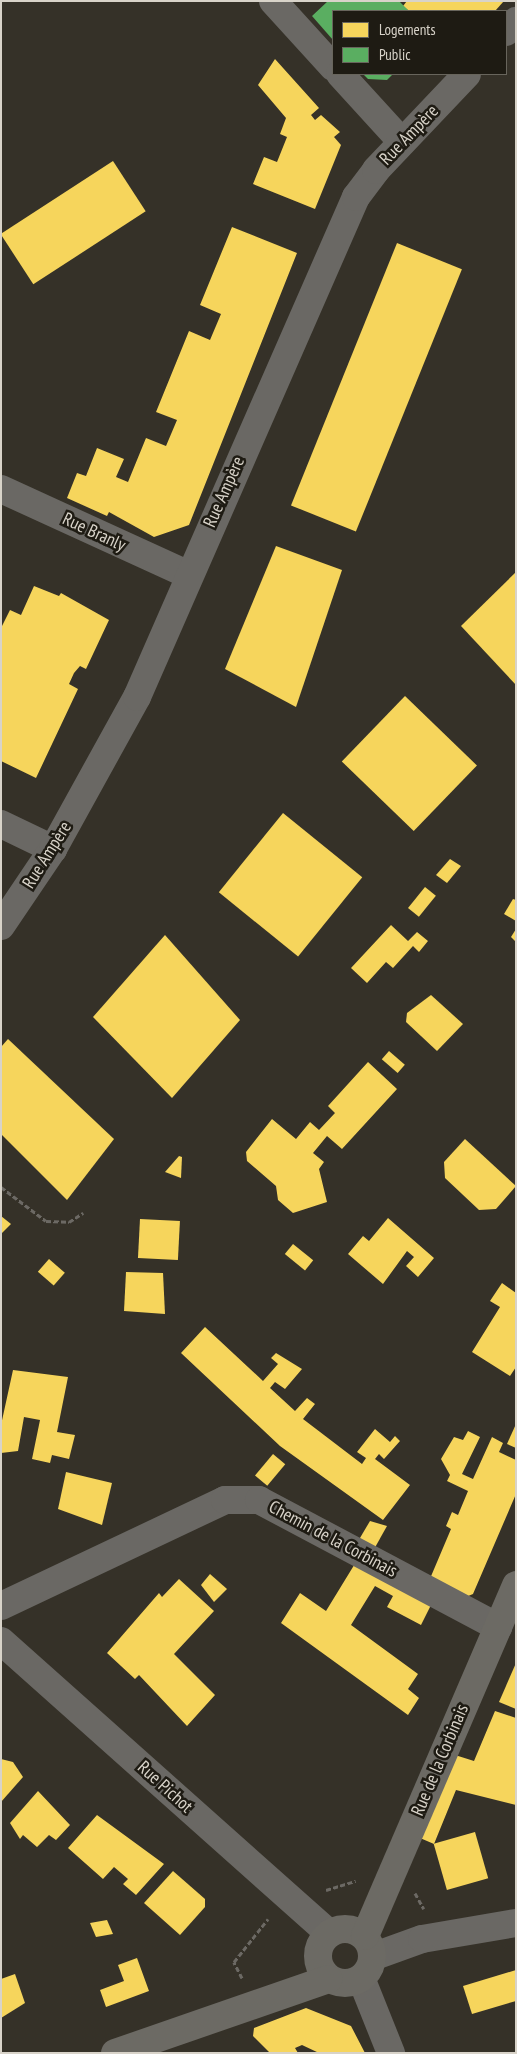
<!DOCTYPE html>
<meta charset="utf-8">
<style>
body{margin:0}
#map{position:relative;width:517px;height:2054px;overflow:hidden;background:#353128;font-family:"PT Sans Narrow",sans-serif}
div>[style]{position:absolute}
.homes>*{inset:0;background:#f6d55c;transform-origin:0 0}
.public>*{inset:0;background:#5aae61}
.path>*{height:3px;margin-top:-1.5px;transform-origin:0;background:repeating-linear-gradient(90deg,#6c6964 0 5px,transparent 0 7.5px)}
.street>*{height:28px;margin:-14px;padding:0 14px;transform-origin:14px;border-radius:14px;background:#6a6864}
.secondary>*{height:28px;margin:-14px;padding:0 14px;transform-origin:14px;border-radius:14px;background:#6c6a64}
.secondary>.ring{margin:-14px;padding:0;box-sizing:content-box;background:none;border:28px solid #6c6a64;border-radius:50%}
span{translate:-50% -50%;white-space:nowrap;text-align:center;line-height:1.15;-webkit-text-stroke:5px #1e1b13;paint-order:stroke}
.street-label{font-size:18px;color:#d8d3c9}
.frame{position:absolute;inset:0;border:2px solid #d8d3c9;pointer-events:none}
.legend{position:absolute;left:332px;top:10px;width:175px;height:65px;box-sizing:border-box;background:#1e1b13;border:1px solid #68655c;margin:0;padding:6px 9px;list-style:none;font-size:15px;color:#d8d3c9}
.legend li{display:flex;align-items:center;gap:10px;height:25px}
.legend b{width:25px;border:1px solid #68655c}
</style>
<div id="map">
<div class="homes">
<i style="clip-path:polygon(407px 1px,504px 1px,495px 11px,409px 11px,403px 6px)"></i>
<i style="clip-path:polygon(275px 59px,319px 108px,311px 115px,315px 120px,321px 115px,340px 132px,334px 137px,341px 145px,315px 209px,253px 184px,264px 157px,277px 162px,287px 137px,280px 134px,286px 118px,258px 85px)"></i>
<i style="left:113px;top:161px;width:60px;height:134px;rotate:57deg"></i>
<i style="clip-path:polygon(232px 227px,297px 253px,189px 525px,154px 537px,109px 512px,107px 516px,67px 498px,77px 473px,86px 476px,97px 448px,124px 459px,116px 477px,128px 482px,146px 438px,166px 446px,177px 420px,156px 412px,189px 331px,210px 340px,221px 314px,200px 305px)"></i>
<i style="left:397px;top:243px;width:70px;height:283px;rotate:22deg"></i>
<i style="clip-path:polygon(276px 546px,342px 570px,296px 707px,225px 669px)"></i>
<i style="clip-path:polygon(516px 572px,516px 685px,461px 626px)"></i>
<i style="clip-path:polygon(34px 586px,59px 596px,61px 593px,109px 620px,86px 669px,80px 666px,74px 673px,69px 684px,78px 689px,36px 778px,1px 761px,1px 628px,10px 610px,21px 615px)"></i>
<i style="left:405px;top:696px;width:100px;height:91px;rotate:44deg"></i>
<i style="left:283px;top:813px;width:102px;height:102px;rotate:39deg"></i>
<i style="clip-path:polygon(450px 859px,461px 866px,447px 883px,436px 875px)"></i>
<i style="left:425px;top:887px;width:14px;height:27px;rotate:39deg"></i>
<i style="clip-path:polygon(513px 899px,516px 900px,516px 921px,504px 914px)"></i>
<i style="clip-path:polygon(391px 925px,408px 941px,417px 932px,428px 941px,419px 952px,413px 946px,393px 968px,386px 962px,367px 983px,351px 968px)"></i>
<i style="clip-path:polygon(516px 929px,516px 942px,511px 937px)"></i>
<i style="clip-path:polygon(165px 935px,240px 1020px,172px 1098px,93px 1017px)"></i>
<i style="clip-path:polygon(431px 995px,463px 1024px,437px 1051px,406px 1022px,407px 1013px)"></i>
<i style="clip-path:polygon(8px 1039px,114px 1139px,67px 1200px,1px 1134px,1px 1047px)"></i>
<i style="left:389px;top:1051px;width:21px;height:11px;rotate:41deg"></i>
<i style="clip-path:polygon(368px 1062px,397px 1089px,342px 1149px,327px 1136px,313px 1153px,324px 1162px,319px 1169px,327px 1202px,293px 1213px,278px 1200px,276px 1186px,247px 1161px,246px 1152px,272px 1119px,296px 1139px,310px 1122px,319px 1130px,335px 1113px,328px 1106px)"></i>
<i style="clip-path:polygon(465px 1139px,516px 1186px,496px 1209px,479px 1210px,445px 1178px,444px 1162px)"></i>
<i style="clip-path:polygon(179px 1156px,182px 1157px,181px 1178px,165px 1172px)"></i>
<i style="clip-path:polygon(1px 1216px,11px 1224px,1px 1234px)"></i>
<i style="clip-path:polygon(388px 1218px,434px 1258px,418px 1277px,406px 1266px,414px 1257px,407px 1251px,383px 1284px,348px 1254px,363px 1236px,369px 1241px)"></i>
<i style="left:140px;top:1219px;width:40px;height:39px;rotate:3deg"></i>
<i style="left:293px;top:1244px;width:26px;height:13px;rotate:39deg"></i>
<i style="left:49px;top:1259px;width:21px;height:17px;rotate:41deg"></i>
<i style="clip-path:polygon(126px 1272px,163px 1273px,165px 1314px,124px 1311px)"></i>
<i style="clip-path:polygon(502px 1283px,516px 1293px,516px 1367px,510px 1376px,472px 1352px,500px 1307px,490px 1301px)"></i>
<i style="clip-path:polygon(205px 1327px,263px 1381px,278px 1364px,271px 1358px,276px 1353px,302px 1369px,285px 1389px,275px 1382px,270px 1388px,295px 1411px,307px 1398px,315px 1404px,303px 1419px,362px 1464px,366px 1458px,357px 1452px,375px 1429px,390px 1442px,395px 1436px,400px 1441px,384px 1459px,379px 1454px,375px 1459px,410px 1485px,383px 1520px,280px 1446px,181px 1353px)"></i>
<i style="clip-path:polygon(13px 1370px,68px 1377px,57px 1432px,75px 1435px,69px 1459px,52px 1455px,50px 1463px,32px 1459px,40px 1420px,24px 1417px,18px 1451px,1px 1453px,1px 1425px)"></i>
<i style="clip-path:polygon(516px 1424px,516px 1448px,507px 1444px)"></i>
<i style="clip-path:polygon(468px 1431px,480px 1437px,462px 1474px,473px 1479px,492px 1437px,503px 1443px,499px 1452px,516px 1460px,516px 1494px,473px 1594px,461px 1599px,429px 1581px,451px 1529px,446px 1526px,452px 1512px,458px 1515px,468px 1491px,447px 1481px,450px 1475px,441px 1459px,454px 1437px,463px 1440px)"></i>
<i style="left:273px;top:1454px;width:16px;height:28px;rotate:40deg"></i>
<i style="clip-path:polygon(66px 1472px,112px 1483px,102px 1525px,58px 1509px)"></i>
<i style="clip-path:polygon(370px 1521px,387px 1526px,373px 1551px,357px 1543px)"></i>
<i style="clip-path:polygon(356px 1562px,432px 1603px,421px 1625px,387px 1607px,393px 1596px,375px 1586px,351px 1625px,418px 1674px,408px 1689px,419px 1698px,408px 1715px,281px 1623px,300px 1593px,326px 1611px)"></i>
<i style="clip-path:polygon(210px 1574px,227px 1589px,214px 1602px,201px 1585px)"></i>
<i style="clip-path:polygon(179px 1579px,214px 1611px,174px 1654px,215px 1695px,187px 1726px,139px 1675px,135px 1679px,107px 1653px,159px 1593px,162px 1597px)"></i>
<i style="clip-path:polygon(516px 1663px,516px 1709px,499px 1702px)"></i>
<i style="clip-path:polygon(495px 1711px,516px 1718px,516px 1805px,456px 1790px,434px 1844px,420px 1838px,455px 1755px,474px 1761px)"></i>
<i style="clip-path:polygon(1px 1759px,13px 1762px,23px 1777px,1px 1802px)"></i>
<i style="clip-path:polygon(38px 1791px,70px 1825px,56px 1840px,49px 1835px,37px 1847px,23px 1835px,20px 1839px,10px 1823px)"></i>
<i style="clip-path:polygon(97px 1815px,164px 1864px,136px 1895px,123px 1884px,128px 1879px,114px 1867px,103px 1879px,68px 1848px)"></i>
<i style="left:475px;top:1832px;width:48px;height:43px;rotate:74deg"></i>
<i style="clip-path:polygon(173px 1871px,205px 1899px,205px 1907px,180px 1935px,144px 1903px)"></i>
<i style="clip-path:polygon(107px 1920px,113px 1934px,96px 1937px,90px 1923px)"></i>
<i style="clip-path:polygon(137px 1958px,149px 1991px,106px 2007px,100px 1990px,124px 1981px,118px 1965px)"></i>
<i style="clip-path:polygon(516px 1970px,516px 2001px,472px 2014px,463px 1986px)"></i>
<i style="clip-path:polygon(15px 1974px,25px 2003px,1px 2018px,1px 1979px)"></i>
<i style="clip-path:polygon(306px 2008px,351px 2026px,365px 2053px,319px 2053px,302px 2045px,295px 2048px,298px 2053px,270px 2053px,253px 2036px,254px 2028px)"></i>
</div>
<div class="public">
<i style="clip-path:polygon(328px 1px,399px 1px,409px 11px,333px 11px,333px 40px,312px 16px)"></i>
<i style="clip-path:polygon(363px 74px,393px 74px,387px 80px,368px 79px)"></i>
</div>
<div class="path">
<i style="left:1px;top:1187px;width:56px;rotate:37.1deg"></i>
<i style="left:46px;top:1221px;width:23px;rotate:2deg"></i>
<i style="left:69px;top:1222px;width:17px;rotate:-33deg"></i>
<i style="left:326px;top:1890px;width:31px;rotate:-17deg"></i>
<i style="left:415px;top:1893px;width:18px;rotate:61deg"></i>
<i style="left:242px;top:1978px;width:18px;rotate:-117deg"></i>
<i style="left:234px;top:1962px;width:55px;rotate:-51.7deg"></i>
</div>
<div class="street">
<i style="left:273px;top:1px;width:89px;rotate:47.7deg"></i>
<i style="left:506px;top:32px;width:15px;rotate:-48deg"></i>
<i style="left:340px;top:74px;width:92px;rotate:47.6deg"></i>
<i style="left:1px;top:489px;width:205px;rotate:24.6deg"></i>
<i style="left:1px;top:824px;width:58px;rotate:25.7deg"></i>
<i style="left:1px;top:926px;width:93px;rotate:-56deg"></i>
<i style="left:53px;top:849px;width:174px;rotate:-61.1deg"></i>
<i style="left:137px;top:697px;width:546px;rotate:-66.35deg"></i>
<i style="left:356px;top:197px;width:34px;rotate:-53deg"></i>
<i style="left:376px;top:170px;width:132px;rotate:-46.5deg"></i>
<i style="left:1px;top:1606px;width:248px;rotate:-25.3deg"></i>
<i style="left:225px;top:1500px;width:34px"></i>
<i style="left:259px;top:1500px;width:271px;rotate:28deg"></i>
<i style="left:1px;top:1641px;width:439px;rotate:41.7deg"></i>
<i style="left:372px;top:1957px;width:53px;rotate:-19.8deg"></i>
<i style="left:422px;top:1939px;width:95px;rotate:-9.7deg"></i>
<i style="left:361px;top:1978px;width:81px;rotate:68.2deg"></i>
</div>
<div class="secondary">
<i class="ring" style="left:318px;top:1929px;width:26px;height:26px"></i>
<i style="left:365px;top:1936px;width:382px;rotate:-66.7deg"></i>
<i style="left:115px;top:2053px;width:226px;rotate:-19.1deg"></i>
</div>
<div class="street-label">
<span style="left:409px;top:135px;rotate:-46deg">Rue Ampère</span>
<span style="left:224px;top:492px;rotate:-66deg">Rue Ampère</span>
<span style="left:94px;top:532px;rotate:25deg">Rue Branly</span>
<span style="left:47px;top:855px;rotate:-58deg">Rue Ampère</span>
<span style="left:333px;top:1539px;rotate:28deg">Chemin de la Corbinais</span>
<span style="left:440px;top:1760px;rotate:-67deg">Rue de la Corbinais</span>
<span style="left:165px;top:1787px;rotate:42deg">Rue Pichot</span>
</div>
<div class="frame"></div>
<ul class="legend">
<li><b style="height:14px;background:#f6d55c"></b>Logements</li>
<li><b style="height:14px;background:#5aae61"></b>Public</li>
</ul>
</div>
